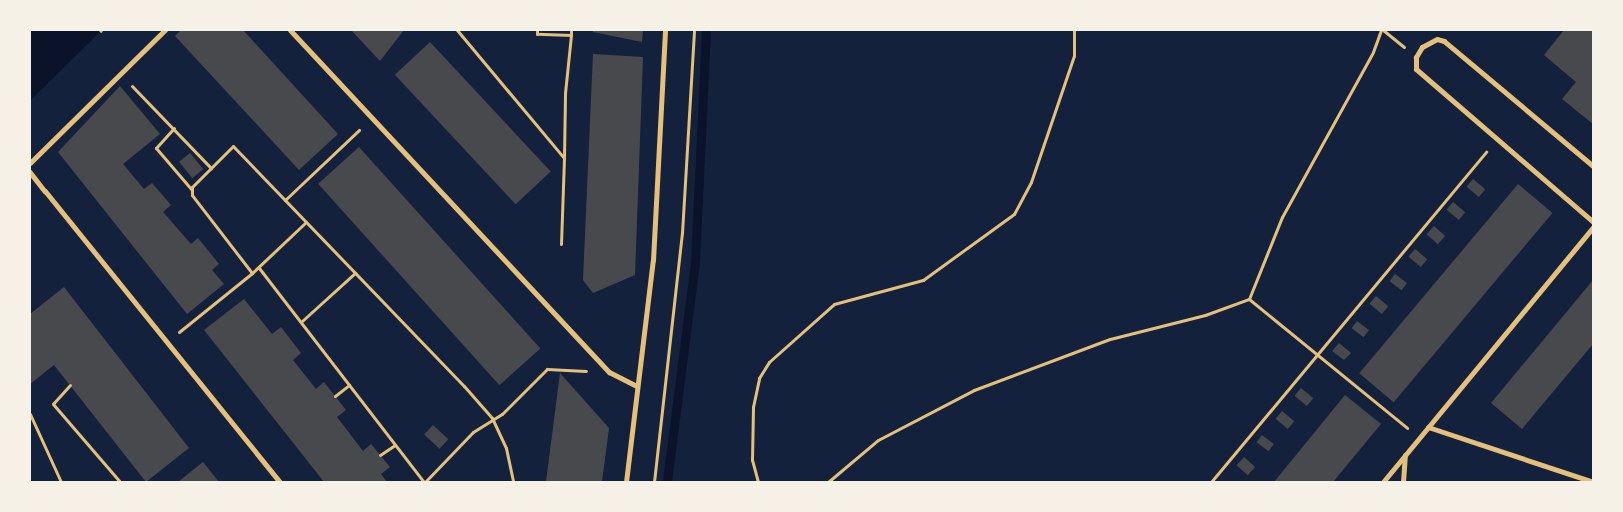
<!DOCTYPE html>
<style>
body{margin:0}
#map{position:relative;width:1623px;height:512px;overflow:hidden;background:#14213d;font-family:Inter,sans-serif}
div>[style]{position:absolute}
.water>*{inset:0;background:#0b132b}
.stream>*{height:9px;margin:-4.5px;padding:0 4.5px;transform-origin:4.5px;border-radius:4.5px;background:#0b132b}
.building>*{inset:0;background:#48494c;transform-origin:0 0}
.path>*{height:3px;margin:-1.5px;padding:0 1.5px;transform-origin:1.5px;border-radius:1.5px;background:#e5c07b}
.pedestrian>*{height:4.5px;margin:-2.25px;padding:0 2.25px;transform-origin:2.25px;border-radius:2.25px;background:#e5c07b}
.minor>*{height:5px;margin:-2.5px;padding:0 2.5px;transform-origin:2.5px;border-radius:2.5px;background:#e5c07b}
span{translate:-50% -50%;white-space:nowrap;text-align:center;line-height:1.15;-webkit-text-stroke:5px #f6f1e7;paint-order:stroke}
.frame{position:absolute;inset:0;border:31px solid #f6f1e7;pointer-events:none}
</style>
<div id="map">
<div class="water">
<i style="clip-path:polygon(30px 30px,102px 30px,30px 101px)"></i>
</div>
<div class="stream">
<i style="left:667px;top:481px;width:220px;rotate:-82.7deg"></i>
<i style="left:695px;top:263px;width:233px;rotate:-87.3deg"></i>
</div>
<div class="building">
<i style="clip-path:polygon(181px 30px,243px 30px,338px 134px,299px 170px,175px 36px)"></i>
<i style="clip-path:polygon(351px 30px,404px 30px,380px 61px)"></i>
<i style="clip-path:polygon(593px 30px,643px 30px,642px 42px,593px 32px)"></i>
<i style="clip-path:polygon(1564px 30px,1593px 30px,1593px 124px,1562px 99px,1576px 82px,1544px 55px)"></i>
<i style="left:430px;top:42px;width:177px;height:48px;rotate:47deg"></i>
<i style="clip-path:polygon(593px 54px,643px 57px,635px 275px,593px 293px,583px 280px)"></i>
<i style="clip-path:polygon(120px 86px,160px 134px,123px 164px,144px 189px,152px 183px,171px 205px,163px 212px,191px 244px,198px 238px,219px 264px,212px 270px,224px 284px,187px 314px,58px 152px)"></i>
<i style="left:359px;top:147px;width:271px;height:55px;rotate:48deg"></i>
<i style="left:190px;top:153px;width:21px;height:14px;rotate:51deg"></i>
<i style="left:1473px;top:179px;width:16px;height:10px;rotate:40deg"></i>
<i style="left:1518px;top:184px;width:45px;height:247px;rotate:40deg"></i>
<i style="left:1453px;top:202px;width:16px;height:10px;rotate:40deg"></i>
<i style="left:1434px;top:226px;width:15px;height:11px;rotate:42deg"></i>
<i style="left:1415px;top:249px;width:16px;height:10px;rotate:40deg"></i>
<i style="left:1395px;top:274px;width:15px;height:9px;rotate:37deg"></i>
<i style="clip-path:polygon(1593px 280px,1593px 344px,1522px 429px,1491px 403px)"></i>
<i style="clip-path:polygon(64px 287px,189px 448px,146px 482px,54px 365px,30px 384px,30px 314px)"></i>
<i style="left:1376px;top:296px;width:16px;height:10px;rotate:40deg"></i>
<i style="clip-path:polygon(244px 299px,272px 334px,281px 327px,301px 353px,293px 360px,316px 389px,324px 382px,346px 410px,337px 417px,363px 451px,371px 444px,390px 467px,381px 474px,387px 482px,324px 482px,204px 330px)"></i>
<i style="left:1357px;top:321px;width:15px;height:9px;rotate:37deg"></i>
<i style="clip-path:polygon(1339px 343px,1351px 353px,1344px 360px,1332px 351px)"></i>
<i style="clip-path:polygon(560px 373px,609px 428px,602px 482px,546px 482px)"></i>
<i style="left:1301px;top:388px;width:16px;height:10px;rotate:40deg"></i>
<i style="clip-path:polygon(1345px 395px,1381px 424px,1333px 482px,1274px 482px)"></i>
<i style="left:1282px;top:411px;width:16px;height:10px;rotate:40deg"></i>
<i style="left:433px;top:425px;width:21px;height:13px;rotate:43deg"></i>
<i style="left:1262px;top:435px;width:15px;height:9px;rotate:37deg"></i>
<i style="left:1244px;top:457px;width:15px;height:11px;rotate:42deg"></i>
<i style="clip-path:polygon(203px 462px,219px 482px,178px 482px)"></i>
</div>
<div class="path">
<i style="left:100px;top:30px;width:1px;rotate:45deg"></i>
<i style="left:457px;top:30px;width:167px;rotate:50.1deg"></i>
<i style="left:564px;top:158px;width:65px;rotate:-89.1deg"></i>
<i style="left:565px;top:93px;width:58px;rotate:-84.1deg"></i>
<i style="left:571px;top:35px;width:34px;rotate:-178deg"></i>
<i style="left:537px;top:34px;width:4px;rotate:-90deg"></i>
<i style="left:1383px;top:30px;width:27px;rotate:39deg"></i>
<i style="left:571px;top:35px;width:5px;rotate:-90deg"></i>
<i style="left:132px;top:86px;width:114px;rotate:46.1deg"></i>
<i style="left:174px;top:128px;width:27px;rotate:132deg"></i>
<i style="left:156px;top:148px;width:55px;rotate:49.4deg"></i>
<i style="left:285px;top:200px;width:102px;rotate:-43.4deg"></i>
<i style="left:306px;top:222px;width:74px;rotate:136.6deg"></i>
<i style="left:252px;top:273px;width:98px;rotate:-127.6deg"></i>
<i style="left:192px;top:195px;width:8px;rotate:-90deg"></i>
<i style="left:192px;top:187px;width:58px;rotate:-45deg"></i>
<i style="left:233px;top:146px;width:333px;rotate:46.1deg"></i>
<i style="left:464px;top:386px;width:43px;rotate:48.8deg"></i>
<i style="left:492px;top:418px;width:33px;rotate:65deg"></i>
<i style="left:506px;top:448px;width:35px;rotate:78deg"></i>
<i style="left:561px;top:244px;width:86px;rotate:-88deg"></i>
<i style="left:259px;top:268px;width:270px;rotate:52.4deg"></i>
<i style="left:1249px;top:299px;width:204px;rotate:39.2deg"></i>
<i style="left:302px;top:321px;width:72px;rotate:-42.2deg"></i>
<i style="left:179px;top:332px;width:94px;rotate:-38.9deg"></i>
<i style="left:70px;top:385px;width:25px;rotate:132deg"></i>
<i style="left:53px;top:404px;width:103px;rotate:49.3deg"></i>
<i style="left:335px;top:396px;width:18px;rotate:-38deg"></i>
<i style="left:30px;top:414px;width:75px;rotate:65.5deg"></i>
<i style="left:380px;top:455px;width:18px;rotate:-34deg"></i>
<i style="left:425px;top:482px;width:69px;rotate:-46.2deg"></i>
<i style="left:473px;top:432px;width:34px;rotate:-32deg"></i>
<i style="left:502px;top:414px;width:64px;rotate:-45deg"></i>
<i style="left:547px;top:369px;width:39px;rotate:3deg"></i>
<i style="left:654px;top:482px;width:251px;rotate:-83.6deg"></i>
<i style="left:682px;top:233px;width:203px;rotate:-86.6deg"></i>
<i style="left:758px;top:482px;width:23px;rotate:-105deg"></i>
<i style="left:752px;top:460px;width:53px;rotate:-88.9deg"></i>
<i style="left:753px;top:407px;width:30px;rotate:-78deg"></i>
<i style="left:759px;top:378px;width:19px;rotate:-58deg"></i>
<i style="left:769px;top:362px;width:87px;rotate:-41.7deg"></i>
<i style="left:834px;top:304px;width:92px;rotate:-15.1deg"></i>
<i style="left:923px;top:280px;width:112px;rotate:-36deg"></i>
<i style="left:1014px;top:214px;width:36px;rotate:-62deg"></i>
<i style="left:1031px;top:182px;width:133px;rotate:-71.2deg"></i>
<i style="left:1074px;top:56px;width:26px;rotate:-90deg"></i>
<i style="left:828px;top:482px;width:65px;rotate:-40deg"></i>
<i style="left:878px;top:440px;width:108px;rotate:-27.5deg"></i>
<i style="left:974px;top:390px;width:145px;rotate:-20.6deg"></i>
<i style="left:1110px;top:339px;width:98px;rotate:-14.2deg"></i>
<i style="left:1205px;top:315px;width:47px;rotate:-20deg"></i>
<i style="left:1249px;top:299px;width:88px;rotate:-68.1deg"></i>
<i style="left:1282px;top:217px;width:188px;rotate:-61.1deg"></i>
<i style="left:1373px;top:52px;width:23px;rotate:-70deg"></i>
<i style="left:1211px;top:482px;width:430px;rotate:-50.2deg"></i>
</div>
<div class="pedestrian">
<i style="left:30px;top:163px;width:190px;rotate:-44.6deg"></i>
<i style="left:30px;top:172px;width:24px;rotate:52deg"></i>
</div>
<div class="minor">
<i style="left:290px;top:30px;width:468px;rotate:47deg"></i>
<i style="left:609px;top:372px;width:31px;rotate:27deg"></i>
<i style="left:1593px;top:166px;width:194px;rotate:-140deg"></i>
<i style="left:1444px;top:41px;width:7px;rotate:-164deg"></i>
<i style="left:1437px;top:39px;width:17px;rotate:152deg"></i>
<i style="left:1422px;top:47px;width:12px;rotate:121deg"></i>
<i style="left:1416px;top:57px;width:12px;rotate:90deg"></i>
<i style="left:1416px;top:69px;width:234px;rotate:40.8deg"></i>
<i style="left:45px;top:191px;width:374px;rotate:51.1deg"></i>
<i style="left:1428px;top:427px;width:174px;rotate:18.4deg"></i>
<i style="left:626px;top:482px;width:224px;rotate:-83.1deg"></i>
<i style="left:653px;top:260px;width:230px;rotate:-87deg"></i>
<i style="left:1383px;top:482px;width:330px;rotate:-50.5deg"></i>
<i style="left:1403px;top:482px;width:27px;rotate:-86deg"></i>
</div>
<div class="frame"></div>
</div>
